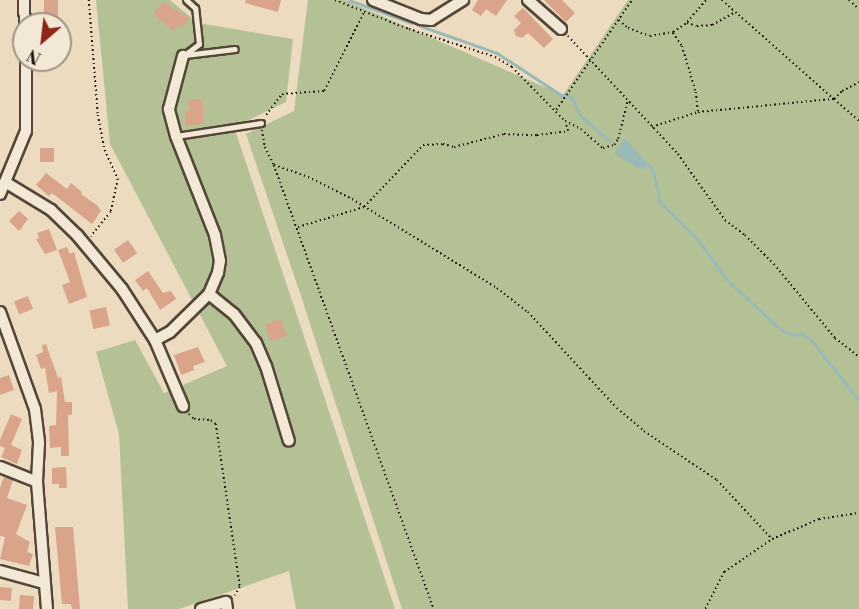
<!DOCTYPE html>
<style>
body{margin:0}
#map{position:relative;width:859px;height:609px;overflow:hidden;background:#ecdbbf;font-family:"Libre Bodoni",serif}
div>[style]{position:absolute}
.green>*{inset:0;background:#b4c195}
.water>*{inset:0;background:#9abab8}
.stream>*{height:3px;margin:-1.5px;padding:0 1.5px;transform-origin:1.5px;border-radius:1.5px;background:#9abab8}
.building>*{inset:0;background:#daa48b;transform-origin:0 0}
.path>*{height:1.5px;margin-top:-0.75px;transform-origin:0;background:repeating-linear-gradient(90deg,#21140b 0 1.5px,transparent 0 4.5px)}
.roads{filter:drop-shadow(2px 0 #544638) drop-shadow(-2px 0 #544638) drop-shadow(0 2px #544638) drop-shadow(0 -2px #544638)}
.service>*{height:5px;margin:-2.5px;padding:0 2.5px;transform-origin:2.5px;border-radius:2.5px;background:#f3e8d5}
.minor>*{height:10px;margin:-5px;padding:0 5px;transform-origin:5px;border-radius:5px;background:#f3e8d5}
span{translate:-50% -50%;white-space:nowrap;text-align:center;line-height:1.15;-webkit-text-stroke:4.5px #f3e8d5;paint-order:stroke}
.north{position:absolute;left:12px;top:12px;width:60px;height:60px;box-sizing:border-box;background:#f3e8d5;border:2px solid #9f9384;border-radius:50%;rotate:208deg;font-size:16px;font-weight:700;line-height:24px;text-align:center;color:#21140b}
.north::after{content:'';display:block;margin:auto;width:21px;height:27px;background:#8f2418;clip-path:polygon(50% 0,100% 100%,50% 72%,0 100%)}
</style>
<div id="map">
<div class="green">
<i style="clip-path:polygon(96px 0,170px 0,198px 23px,293px 39px,286px 102px,234px 127px,395px 609px,296px 609px,289px 571px,179px 609px,128px 609px,119px 434px,96px 352px,135px 340px,164px 393px,227px 366px,110px 144px)"></i>
<i style="clip-path:polygon(308px 0,345px 0,563px 95px,628px 0,859px 0,859px 609px,402px 609px,302px 299px,246px 134px,294px 111px)"></i>
</div>
<div class="water">
<i style="clip-path:polygon(625px 138px,649px 165px,645px 169px,637px 168px,614px 153px)"></i>
</div>
<div class="stream">
<i style="left:349px;top:0;width:67px;rotate:20.1deg"></i>
<i style="left:418px;top:25px;width:84px;rotate:19.5deg"></i>
<i style="left:497px;top:53px;width:77px;rotate:33.3deg"></i>
<i style="left:561px;top:95px;width:7px"></i>
<i style="left:568px;top:95px;width:6px;rotate:39deg"></i>
<i style="left:573px;top:99px;width:16px;rotate:68deg"></i>
<i style="left:579px;top:114px;width:40px;rotate:42deg"></i>
<i style="left:649px;top:165px;width:7px;rotate:56deg"></i>
<i style="left:653px;top:171px;width:32px;rotate:77deg"></i>
<i style="left:660px;top:202px;width:55px;rotate:45deg"></i>
<i style="left:699px;top:241px;width:47px;rotate:54.6deg"></i>
<i style="left:726px;top:279px;width:75px;rotate:42.8deg"></i>
<i style="left:781px;top:330px;width:13px;rotate:23deg"></i>
<i style="left:793px;top:335px;width:9px;rotate:-6deg"></i>
<i style="left:802px;top:334px;width:12px;rotate:35deg"></i>
<i style="left:812px;top:341px;width:76px;rotate:51.9deg"></i>
</div>
<div class="building">
<i style="left:44px;top:0;width:14px;height:17px"></i>
<i style="clip-path:polygon(246px 0,281px 0,278px 12px,245px 3px)"></i>
<i style="clip-path:polygon(478px 0,507px 0,496px 16px,486px 9px,481px 16px,472px 10px)"></i>
<i style="clip-path:polygon(544px 0,562px 0,575px 13px,566px 22px)"></i>
<i style="clip-path:polygon(163px 2px,190px 18px,182px 28px,179px 25px,174px 31px,153px 14px)"></i>
<i style="clip-path:polygon(523px 8px,553px 39px,544px 48px,528px 33px,522px 38px,516px 36px,514px 30px,521px 23px,514px 16px)"></i>
<i style="clip-path:polygon(200px 99px,203px 103px,203px 124px,186px 126px,185px 111px,189px 111px,188px 100px)"></i>
<i style="left:40px;top:148px;width:14px;height:14px"></i>
<i style="clip-path:polygon(46px 173px,67px 189px,71px 183px,82px 192px,81px 194px,98px 206px,101px 211px,92px 224px,52px 193px,49px 196px,36px 185px)"></i>
<i style="clip-path:polygon(19px 211px,28px 219px,19px 231px,9px 221px)"></i>
<i style="clip-path:polygon(49px 229px,57px 250px,45px 254px,36px 239px,39px 238px,37px 233px)"></i>
<i style="left:128px;top:240px;width:16px;height:17px;rotate:55deg"></i>
<i style="clip-path:polygon(67px 247px,70px 254px,74px 252px,87px 297px,69px 304px,62px 285px,70px 282px,58px 250px)"></i>
<i style="clip-path:polygon(148px 271px,163px 293px,171px 291px,176px 299px,160px 310px,147px 288px,143px 291px,135px 280px)"></i>
<i style="left:28px;top:296px;width:14px;height:15px;rotate:69deg"></i>
<i style="left:106px;top:307px;width:19px;height:17px;rotate:78deg"></i>
<i style="left:281px;top:319px;width:18px;height:17px;rotate:71deg"></i>
<i style="clip-path:polygon(46px 344px,58px 378px,61px 377px,65px 402px,72px 402px,72px 415px,68px 415px,69px 456px,61px 456px,61px 447px,50px 448px,49px 426px,56px 425px,57px 391px,49px 393px,45px 368px,41px 369px,36px 355px,43px 352px,42px 345px)"></i>
<i style="clip-path:polygon(198px 347px,205px 362px,193px 366px,194px 370px,181px 375px,174px 355px)"></i>
<i style="clip-path:polygon(9px 375px,14px 390px,0 395px,0 378px)"></i>
<i style="clip-path:polygon(11px 414px,22px 419px,11px 445px,22px 450px,17px 464px,1px 457px,5px 448px,0 446px,0 440px)"></i>
<i style="clip-path:polygon(66px 467px,67px 488px,59px 488px,59px 484px,52px 484px,52px 468px)"></i>
<i style="clip-path:polygon(4px 477px,13px 480px,7px 498px,27px 505px,16px 534px,30px 542px,27px 552px,33px 554px,29px 566px,0 559px,5px 537px,0 536px,0 488px)"></i>
<i style="clip-path:polygon(55px 527px,73px 527px,80px 609px,72px 609px,71px 604px,62px 604px)"></i>
<i style="left:0;top:587px;width:12px;height:13px;rotate:5deg"></i>
<i style="left:20px;top:595px;width:14px;height:14px;rotate:4deg"></i>
</div>
<div class="path">
<i style="left:89px;top:0;width:115px;rotate:85.5deg"></i>
<i style="left:98px;top:115px;width:36px;rotate:79deg"></i>
<i style="left:105px;top:150px;width:32px;rotate:66deg"></i>
<i style="left:118px;top:179px;width:34px;rotate:102deg"></i>
<i style="left:111px;top:212px;width:32px;rotate:129deg"></i>
<i style="left:335px;top:0;width:79px;rotate:21.4deg"></i>
<i style="left:409px;top:29px;width:90px;rotate:18deg"></i>
<i style="left:495px;top:57px;width:20px;rotate:30deg"></i>
<i style="left:512px;top:67px;width:76px;rotate:45.5deg"></i>
<i style="left:565px;top:121px;width:18px;rotate:27deg"></i>
<i style="left:581px;top:129px;width:29px;rotate:41deg"></i>
<i style="left:603px;top:148px;width:11px;rotate:-15deg"></i>
<i style="left:614px;top:145px;width:7px;rotate:-56deg"></i>
<i style="left:618px;top:139px;width:38px;rotate:-76deg"></i>
<i style="left:722px;top:0;width:149px;rotate:41.5deg"></i>
<i style="left:834px;top:99px;width:11px;rotate:-45deg"></i>
<i style="left:842px;top:91px;width:19px;rotate:-28deg"></i>
<i style="left:849px;top:0;width:13px;rotate:42deg"></i>
<i style="left:619px;top:20px;width:12px;rotate:42deg"></i>
<i style="left:628px;top:28px;width:23px;rotate:20deg"></i>
<i style="left:650px;top:36px;width:23px;rotate:-10deg"></i>
<i style="left:673px;top:32px;width:17px;rotate:-33deg"></i>
<i style="left:687px;top:23px;width:10px;rotate:17deg"></i>
<i style="left:697px;top:26px;width:15px;rotate:-4deg"></i>
<i style="left:712px;top:25px;width:25px;rotate:-29deg"></i>
<i style="left:687px;top:22px;width:29px;rotate:-49deg"></i>
<i style="left:673px;top:33px;width:16px;rotate:55deg"></i>
<i style="left:682px;top:46px;width:48px;rotate:73.1deg"></i>
<i style="left:696px;top:92px;width:20px;rotate:84deg"></i>
<i style="left:568px;top:36px;width:161px;rotate:47deg"></i>
<i style="left:678px;top:154px;width:81px;rotate:54.5deg"></i>
<i style="left:725px;top:220px;width:25px;rotate:37deg"></i>
<i style="left:745px;top:235px;width:41px;rotate:45deg"></i>
<i style="left:774px;top:264px;width:96px;rotate:50.5deg"></i>
<i style="left:835px;top:338px;width:31px;rotate:38deg"></i>
<i style="left:556px;top:110px;width:134px;rotate:-55.4deg"></i>
<i style="left:266px;top:115px;width:26px;rotate:-53deg"></i>
<i style="left:282px;top:94px;width:42px;rotate:-4.1deg"></i>
<i style="left:324px;top:91px;width:89px;rotate:-63.1deg"></i>
<i style="left:652px;top:127px;width:48px;rotate:-18.1deg"></i>
<i style="left:698px;top:112px;width:137px;rotate:-5.5deg"></i>
<i style="left:834px;top:99px;width:33px;rotate:41deg"></i>
<i style="left:262px;top:130px;width:17px;rotate:80deg"></i>
<i style="left:265px;top:147px;width:20px;rotate:63deg"></i>
<i style="left:274px;top:165px;width:472px;rotate:70.2deg"></i>
<i style="left:274px;top:165px;width:36px;rotate:19deg"></i>
<i style="left:308px;top:177px;width:49px;rotate:26.6deg"></i>
<i style="left:352px;top:199px;width:170px;rotate:31.5deg"></i>
<i style="left:497px;top:288px;width:39px;rotate:38deg"></i>
<i style="left:528px;top:312px;width:131px;rotate:47.2deg"></i>
<i style="left:617px;top:408px;width:35px;rotate:40deg"></i>
<i style="left:644px;top:431px;width:88px;rotate:33.9deg"></i>
<i style="left:717px;top:480px;width:81px;rotate:47deg"></i>
<i style="left:298px;top:227px;width:69px;rotate:-16.9deg"></i>
<i style="left:364px;top:207px;width:86px;rotate:-46.4deg"></i>
<i style="left:423px;top:145px;width:20px;rotate:-3deg"></i>
<i style="left:443px;top:144px;width:11px;rotate:15deg"></i>
<i style="left:454px;top:147px;width:52px;rotate:-14.6deg"></i>
<i style="left:504px;top:134px;width:33px;rotate:2deg"></i>
<i style="left:537px;top:135px;width:31px;rotate:-7deg"></i>
<i style="left:568px;top:131px;width:9px;rotate:-108deg"></i>
<i style="left:189px;top:414px;width:7px;rotate:45deg"></i>
<i style="left:194px;top:419px;width:17px;rotate:3deg"></i>
<i style="left:211px;top:420px;width:6px;rotate:39deg"></i>
<i style="left:216px;top:424px;width:165px;rotate:81.6deg"></i>
<i style="left:240px;top:587px;width:10px;rotate:119deg"></i>
<i style="left:705px;top:609px;width:42px;rotate:-62.8deg"></i>
<i style="left:724px;top:572px;width:58px;rotate:-34.5deg"></i>
<i style="left:772px;top:539px;width:51px;rotate:-23.1deg"></i>
<i style="left:819px;top:519px;width:40px;rotate:-8.5deg"></i>
</div>
<div class="roads">
<div class="service">
<i style="left:185px;top:55px;width:50px;rotate:-6.8deg"></i>
<i style="left:183px;top:56px;width:20px;rotate:-37deg"></i>
<i style="left:199px;top:44px;width:36px;rotate:-96deg"></i>
<i style="left:195px;top:8px;width:12px;rotate:-138deg"></i>
<i style="left:176px;top:136px;width:86px;rotate:-8.7deg"></i>
</div>
<div class="minor">
<i style="left:24px;top:0;width:24px;rotate:88deg"></i>
<i style="left:373px;top:0;width:52px;rotate:21.6deg"></i>
<i style="left:421px;top:19px;width:10px;rotate:6deg"></i>
<i style="left:431px;top:20px;width:38px;rotate:-32deg"></i>
<i style="left:528px;top:0;width:44px;rotate:41.3deg"></i>
<i style="left:5px;top:182px;width:54px;rotate:31.3deg"></i>
<i style="left:51px;top:210px;width:36px;rotate:44deg"></i>
<i style="left:77px;top:235px;width:70px;rotate:50.2deg"></i>
<i style="left:122px;top:289px;width:61px;rotate:57.1deg"></i>
<i style="left:155px;top:340px;width:72px;rotate:67deg"></i>
<i style="left:0;top:194px;width:68px;rotate:-67.6deg"></i>
<i style="left:26px;top:131px;width:71px;rotate:-90deg"></i>
<i style="left:209px;top:294px;width:32px;rotate:39deg"></i>
<i style="left:234px;top:314px;width:36px;rotate:53deg"></i>
<i style="left:256px;top:343px;width:25px;rotate:67deg"></i>
<i style="left:266px;top:366px;width:78px;rotate:73deg"></i>
<i style="left:0;top:312px;width:103px;rotate:70.2deg"></i>
<i style="left:35px;top:409px;width:34px;rotate:83deg"></i>
<i style="left:39px;top:443px;width:39px;rotate:93deg"></i>
<i style="left:37px;top:482px;width:127px;rotate:85.5deg"></i>
<i style="left:155px;top:340px;width:17px;rotate:-28deg"></i>
<i style="left:170px;top:332px;width:54px;rotate:-44.3deg"></i>
<i style="left:209px;top:294px;width:23px;rotate:-67deg"></i>
<i style="left:218px;top:273px;width:12px;rotate:-81deg"></i>
<i style="left:220px;top:261px;width:26px;rotate:-101deg"></i>
<i style="left:215px;top:235px;width:106px;rotate:-111.5deg"></i>
<i style="left:176px;top:136px;width:28px;rotate:-105deg"></i>
<i style="left:169px;top:109px;width:55px;rotate:-75.2deg"></i>
<i style="left:0;top:467px;width:40px;rotate:22deg"></i>
<i style="left:0;top:571px;width:46px;rotate:15.3deg"></i>
<i style="left:201px;top:609px;width:26px;rotate:-16deg"></i>
<i style="left:226px;top:602px;width:7px;rotate:82deg"></i>
</div>
</div>
<div class="north">N</div>
</div>
